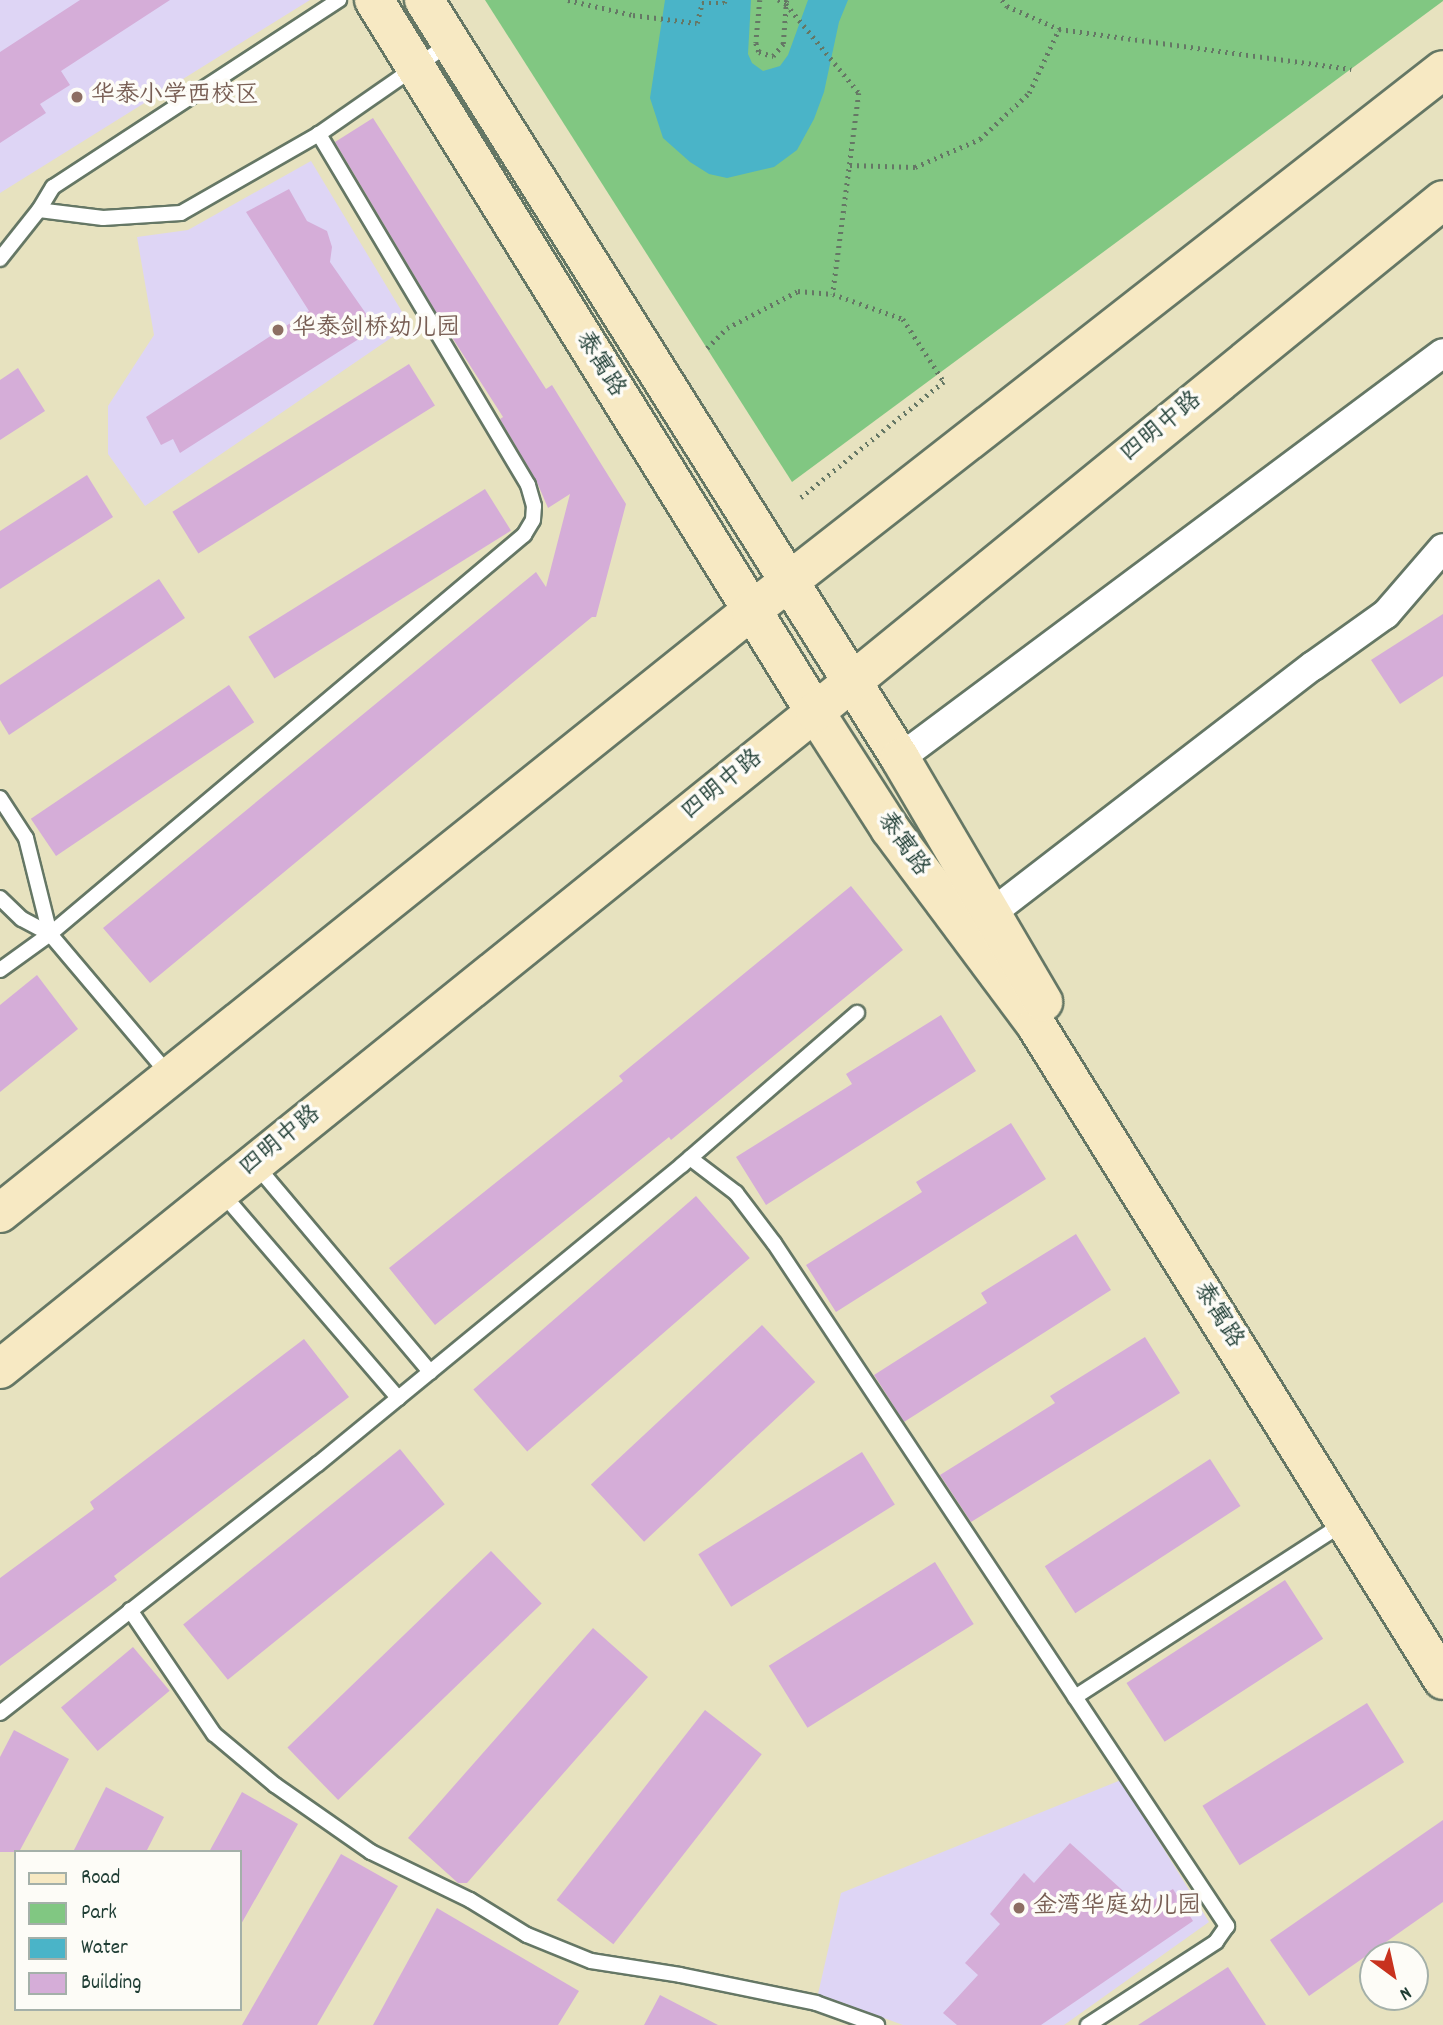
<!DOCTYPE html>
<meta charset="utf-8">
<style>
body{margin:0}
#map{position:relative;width:1443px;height:2025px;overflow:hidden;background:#e7e2bf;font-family:Dekko,"LXGW WenKai TC",sans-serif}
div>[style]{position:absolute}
.built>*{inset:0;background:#ded5f5}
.green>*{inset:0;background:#81c782}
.water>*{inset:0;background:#4ab4c8}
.building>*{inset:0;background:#d5add8;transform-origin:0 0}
.path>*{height:4.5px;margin-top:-2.25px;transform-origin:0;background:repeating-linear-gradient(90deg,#657765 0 2px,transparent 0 7px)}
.roads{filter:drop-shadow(2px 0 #657765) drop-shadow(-2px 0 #657765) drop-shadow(0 2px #657765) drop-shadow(0 -2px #657765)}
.lane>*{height:14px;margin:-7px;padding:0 7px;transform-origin:7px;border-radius:7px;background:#fff}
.street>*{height:28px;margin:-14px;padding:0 14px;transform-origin:14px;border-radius:14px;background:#fff}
.secondary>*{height:38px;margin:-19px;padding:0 19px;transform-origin:19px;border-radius:19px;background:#f7e9c3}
.dots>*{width:19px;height:19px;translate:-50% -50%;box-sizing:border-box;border:4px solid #fdfcf7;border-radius:50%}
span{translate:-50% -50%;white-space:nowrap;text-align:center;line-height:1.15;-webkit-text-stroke:7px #fdfcf7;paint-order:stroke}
.education-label{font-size:24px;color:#785e54}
.left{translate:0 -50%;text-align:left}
.street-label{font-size:24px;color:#1f3d34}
.legend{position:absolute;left:14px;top:1850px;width:228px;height:161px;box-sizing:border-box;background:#fdfcf7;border:2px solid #a4b0a9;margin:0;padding:9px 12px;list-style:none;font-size:21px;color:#1f3d34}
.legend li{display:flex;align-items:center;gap:14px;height:35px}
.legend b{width:35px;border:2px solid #a4b0a9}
.north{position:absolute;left:1359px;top:1941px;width:70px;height:70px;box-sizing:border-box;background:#fdfcf7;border:2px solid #a4b0a9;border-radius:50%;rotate:147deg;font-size:19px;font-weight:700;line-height:28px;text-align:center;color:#1f3d34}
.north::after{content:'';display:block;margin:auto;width:24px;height:32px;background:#c8321e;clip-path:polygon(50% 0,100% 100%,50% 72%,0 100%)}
</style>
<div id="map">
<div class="built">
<i style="clip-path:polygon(0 0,310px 0,0 193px)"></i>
<i style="clip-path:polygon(311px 161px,410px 325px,145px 506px,108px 454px,108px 406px,154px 335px,137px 237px,188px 230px)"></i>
<i style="clip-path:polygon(1121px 1780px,1209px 1922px,1064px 2025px,903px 2025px,818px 1994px,841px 1893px)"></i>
</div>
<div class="green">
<i style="clip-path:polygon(485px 0,1443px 0,1443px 1px,792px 482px)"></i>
</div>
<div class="water">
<i style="clip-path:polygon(665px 0,751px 0,748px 54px,752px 63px,763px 71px,780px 66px,788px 55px,808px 0,848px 0,839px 22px,824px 92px,814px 119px,797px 150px,774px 167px,727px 178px,709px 174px,690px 162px,663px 138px,650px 98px)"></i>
</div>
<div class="building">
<i style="clip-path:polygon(80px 0,170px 0,61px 71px,70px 85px,40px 104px,46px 113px,0 143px,0 52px)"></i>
<i style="clip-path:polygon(373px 118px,546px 389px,552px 385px,626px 504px,596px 617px,592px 617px,150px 983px,103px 928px,536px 572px,546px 587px,570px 494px,548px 508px,536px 480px,500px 419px,503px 417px,439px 317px,335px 142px)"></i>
<i style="clip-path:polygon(289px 189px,307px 221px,327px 231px,332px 247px,330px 262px,376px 328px,180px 453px,173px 439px,161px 445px,146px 417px,309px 311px,246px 212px)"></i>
<i style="left:409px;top:364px;width:49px;height:279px;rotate:58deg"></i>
<i style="clip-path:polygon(18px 368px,45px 411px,0 440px,0 380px)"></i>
<i style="clip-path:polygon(87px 475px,113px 517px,0 589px,0 531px)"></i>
<i style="left:485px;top:489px;width:49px;height:279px;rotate:58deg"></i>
<i style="clip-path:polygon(159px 579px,185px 618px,9px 735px,0 720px,0 685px)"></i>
<i style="clip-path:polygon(1443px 614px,1443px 676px,1400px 704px,1371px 660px)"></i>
<i style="left:229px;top:685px;width:45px;height:239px;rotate:56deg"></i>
<i style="clip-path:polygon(851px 886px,903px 950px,671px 1140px,669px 1137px,435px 1325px,389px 1268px,623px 1081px,619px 1076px)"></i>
<i style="clip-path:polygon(37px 975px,78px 1029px,0 1092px,0 1005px)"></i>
<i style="clip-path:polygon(941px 1015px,976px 1071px,766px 1205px,736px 1157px,852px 1084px,846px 1074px)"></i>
<i style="clip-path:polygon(1011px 1123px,1046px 1179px,836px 1312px,806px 1265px,922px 1192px,916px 1182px)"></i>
<i style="left:696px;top:1196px;width:82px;height:295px;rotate:49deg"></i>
<i style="clip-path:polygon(1076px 1234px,1111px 1290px,904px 1422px,874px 1375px,987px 1303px,981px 1293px)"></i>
<i style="left:762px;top:1325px;width:78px;height:234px;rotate:47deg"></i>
<i style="clip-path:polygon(1145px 1337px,1180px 1393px,971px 1522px,940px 1475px,1055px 1403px,1050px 1396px)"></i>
<i style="clip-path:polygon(304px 1339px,349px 1397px,114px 1576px,117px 1580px,0 1666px,0 1578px,94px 1509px,90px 1502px)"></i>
<i style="left:400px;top:1449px;width:71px;height:279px;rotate:51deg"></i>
<i style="left:862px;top:1452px;width:62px;height:193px;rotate:58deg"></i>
<i style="left:1210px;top:1459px;width:56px;height:197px;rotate:57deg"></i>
<i style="left:491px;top:1551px;width:73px;height:283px;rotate:46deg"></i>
<i style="left:935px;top:1562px;width:73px;height:196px;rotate:58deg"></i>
<i style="left:1285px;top:1580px;width:70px;height:189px;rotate:57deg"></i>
<i style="clip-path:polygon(593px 1628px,648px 1677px,467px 1883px,458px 1883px,408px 1838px)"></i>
<i style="left:133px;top:1647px;width:57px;height:94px;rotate:50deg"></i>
<i style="left:1367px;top:1703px;width:70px;height:194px;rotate:58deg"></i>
<i style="left:705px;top:1710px;width:72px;height:241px;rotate:38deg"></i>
<i style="clip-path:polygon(14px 1730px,69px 1759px,19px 1852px,0 1852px,0 1757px)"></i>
<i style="clip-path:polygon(106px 1787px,164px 1817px,146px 1852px,73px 1852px)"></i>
<i style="clip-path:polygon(242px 1792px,298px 1824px,240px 1926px,240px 1852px,209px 1852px)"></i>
<i style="clip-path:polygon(1443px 1820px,1443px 1902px,1309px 1996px,1270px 1940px)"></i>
<i style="clip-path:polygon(1070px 1843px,1141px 1907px,1173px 1889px,1193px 1921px,1041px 2025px,957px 2025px,943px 2013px,978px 1975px,965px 1963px,1000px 1924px,990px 1914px,1024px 1873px,1034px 1883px)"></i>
<i style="clip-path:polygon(341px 1854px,398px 1886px,317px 2025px,242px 2025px)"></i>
<i style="clip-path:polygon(437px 1908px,579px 1991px,558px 2025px,373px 2025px)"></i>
<i style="clip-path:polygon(1228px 1967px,1266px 2025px,1138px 2025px)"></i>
<i style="clip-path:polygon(660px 1995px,718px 2025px,644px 2025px)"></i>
</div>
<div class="path">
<i style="left:568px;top:0;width:67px;rotate:13deg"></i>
<i style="left:633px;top:15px;width:64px;rotate:7.1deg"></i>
<i style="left:697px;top:23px;width:21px;rotate:-76deg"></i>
<i style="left:702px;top:3px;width:22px"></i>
<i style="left:724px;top:3px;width:3px;rotate:-72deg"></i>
<i style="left:760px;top:0;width:43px;rotate:95.3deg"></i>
<i style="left:756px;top:43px;width:9px;rotate:72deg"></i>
<i style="left:759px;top:52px;width:15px;rotate:16deg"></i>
<i style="left:773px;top:56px;width:16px;rotate:-50deg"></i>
<i style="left:783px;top:44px;width:40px;rotate:-85.7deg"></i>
<i style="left:786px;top:4px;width:9px;rotate:-153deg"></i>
<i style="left:787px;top:0;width:4px;rotate:104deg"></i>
<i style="left:786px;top:4px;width:115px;rotate:50.6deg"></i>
<i style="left:859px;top:93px;width:203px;rotate:97.4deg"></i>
<i style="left:833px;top:294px;width:74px;rotate:19.7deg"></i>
<i style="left:903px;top:319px;width:75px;rotate:56.9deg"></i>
<i style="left:944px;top:382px;width:184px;rotate:141deg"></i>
<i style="left:1002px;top:0;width:8px;rotate:50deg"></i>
<i style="left:1007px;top:6px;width:57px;rotate:23.9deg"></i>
<i style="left:1059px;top:29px;width:295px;rotate:7.8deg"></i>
<i style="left:850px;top:165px;width:65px;rotate:1.8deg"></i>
<i style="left:915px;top:167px;width:71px;rotate:-23.3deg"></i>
<i style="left:980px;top:139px;width:67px;rotate:-43.2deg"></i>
<i style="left:1029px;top:93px;width:71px;rotate:-64.9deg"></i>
<i style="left:707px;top:348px;width:28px;rotate:-45deg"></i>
<i style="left:727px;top:328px;width:80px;rotate:-27.5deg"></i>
<i style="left:798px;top:291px;width:35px;rotate:5deg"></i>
</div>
<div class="roads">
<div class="lane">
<i style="left:319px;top:134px;width:160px;rotate:-34.8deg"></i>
<i style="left:0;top:259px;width:63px;rotate:-51.5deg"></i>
<i style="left:0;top:798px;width:48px;rotate:57deg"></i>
<i style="left:26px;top:838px;width:99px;rotate:76deg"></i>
<i style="left:50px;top:934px;width:185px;rotate:49.8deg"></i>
<i style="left:0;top:898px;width:30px;rotate:44deg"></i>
<i style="left:22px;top:919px;width:32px;rotate:28deg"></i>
<i style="left:0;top:970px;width:62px;rotate:-35.8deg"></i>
<i style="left:50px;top:934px;width:620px;rotate:-40.09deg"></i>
<i style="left:524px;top:535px;width:17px;rotate:-59deg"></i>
<i style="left:533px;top:520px;width:14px;rotate:-86deg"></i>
<i style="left:534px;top:506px;width:22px;rotate:-106deg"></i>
<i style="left:528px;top:485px;width:409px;rotate:-120.8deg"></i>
<i style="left:319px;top:134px;width:159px;rotate:150.2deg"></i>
<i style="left:181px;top:213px;width:78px;rotate:176.3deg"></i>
<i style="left:103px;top:218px;width:64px;rotate:-172.9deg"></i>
<i style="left:39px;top:210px;width:27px;rotate:-59deg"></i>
<i style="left:53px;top:187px;width:342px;rotate:-33.2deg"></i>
<i style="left:690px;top:1158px;width:58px;rotate:37.3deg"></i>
<i style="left:736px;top:1193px;width:63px;rotate:52.8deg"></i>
<i style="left:774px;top:1243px;width:820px;rotate:56.45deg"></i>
<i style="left:1227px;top:1926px;width:19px;rotate:125deg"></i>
<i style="left:1216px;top:1942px;width:153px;rotate:147deg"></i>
<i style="left:255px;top:1164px;width:272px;rotate:49.9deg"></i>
<i style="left:221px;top:1192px;width:272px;rotate:49.3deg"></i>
<i style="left:130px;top:1610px;width:150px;rotate:55.9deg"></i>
<i style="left:214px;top:1734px;width:80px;rotate:39.9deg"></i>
<i style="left:275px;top:1785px;width:117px;rotate:34.9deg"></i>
<i style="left:371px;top:1852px;width:110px;rotate:25.9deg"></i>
<i style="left:470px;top:1900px;width:67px;rotate:31.6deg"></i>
<i style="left:527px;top:1935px;width:69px;rotate:22.1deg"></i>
<i style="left:591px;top:1961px;width:90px;rotate:8.9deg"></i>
<i style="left:680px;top:1975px;width:139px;rotate:11.6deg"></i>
<i style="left:816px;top:2003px;width:65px;rotate:19.8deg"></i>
<i style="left:1075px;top:1697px;width:320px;rotate:-32.9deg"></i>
<i style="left:0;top:1713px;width:404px;rotate:-38.1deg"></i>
<i style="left:318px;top:1464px;width:471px;rotate:-39.4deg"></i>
<i style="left:682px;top:1165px;width:232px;rotate:-41deg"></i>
</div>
<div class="street">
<i style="left:900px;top:758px;width:677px;rotate:-36.72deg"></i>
<i style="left:993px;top:912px;width:404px;rotate:-37.6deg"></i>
<i style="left:1313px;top:666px;width:90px;rotate:-35.5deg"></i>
<i style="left:1386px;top:614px;width:87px;rotate:-49.2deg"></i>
</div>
<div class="secondary">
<i style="left:374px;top:0;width:838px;rotate:58.23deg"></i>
<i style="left:815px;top:712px;width:139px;rotate:57.3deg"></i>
<i style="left:890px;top:829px;width:244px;rotate:53.3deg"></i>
<i style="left:1036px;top:1025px;width:771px;rotate:58.14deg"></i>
<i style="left:424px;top:0;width:895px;rotate:57.87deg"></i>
<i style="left:900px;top:758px;width:283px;rotate:59.6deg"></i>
<i style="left:0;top:1213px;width:962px;rotate:-38.72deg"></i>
<i style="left:751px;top:611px;width:878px;rotate:-38.02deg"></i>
<i style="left:0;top:1369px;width:1047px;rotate:-38.87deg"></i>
<i style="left:815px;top:712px;width:810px;rotate:-39.19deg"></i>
</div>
</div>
<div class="dots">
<i style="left:77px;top:97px;background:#8d6e63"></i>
<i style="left:278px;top:330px;background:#8d6e63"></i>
<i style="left:1019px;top:1908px;background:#8d6e63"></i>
</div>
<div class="education-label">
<span class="left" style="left:91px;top:97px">华泰小学西校区</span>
<span class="left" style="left:292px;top:330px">华泰剑桥幼儿园</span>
<span class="left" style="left:1033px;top:1908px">金湾华庭幼儿园</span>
</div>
<div class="street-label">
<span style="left:599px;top:365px;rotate:58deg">泰寓路</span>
<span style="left:1162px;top:428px;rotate:-39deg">四明中路</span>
<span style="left:723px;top:786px;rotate:-39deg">四明中路</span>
<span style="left:902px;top:845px;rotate:55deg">泰寓路</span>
<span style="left:281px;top:1142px;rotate:-39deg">四明中路</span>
<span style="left:1217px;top:1316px;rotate:58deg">泰寓路</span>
</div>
<ul class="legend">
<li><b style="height:9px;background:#f7e9c3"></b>Road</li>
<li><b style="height:19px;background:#81c782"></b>Park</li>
<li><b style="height:19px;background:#4ab4c8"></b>Water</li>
<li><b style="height:19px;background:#d5add8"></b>Building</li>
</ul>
<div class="north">N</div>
</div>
